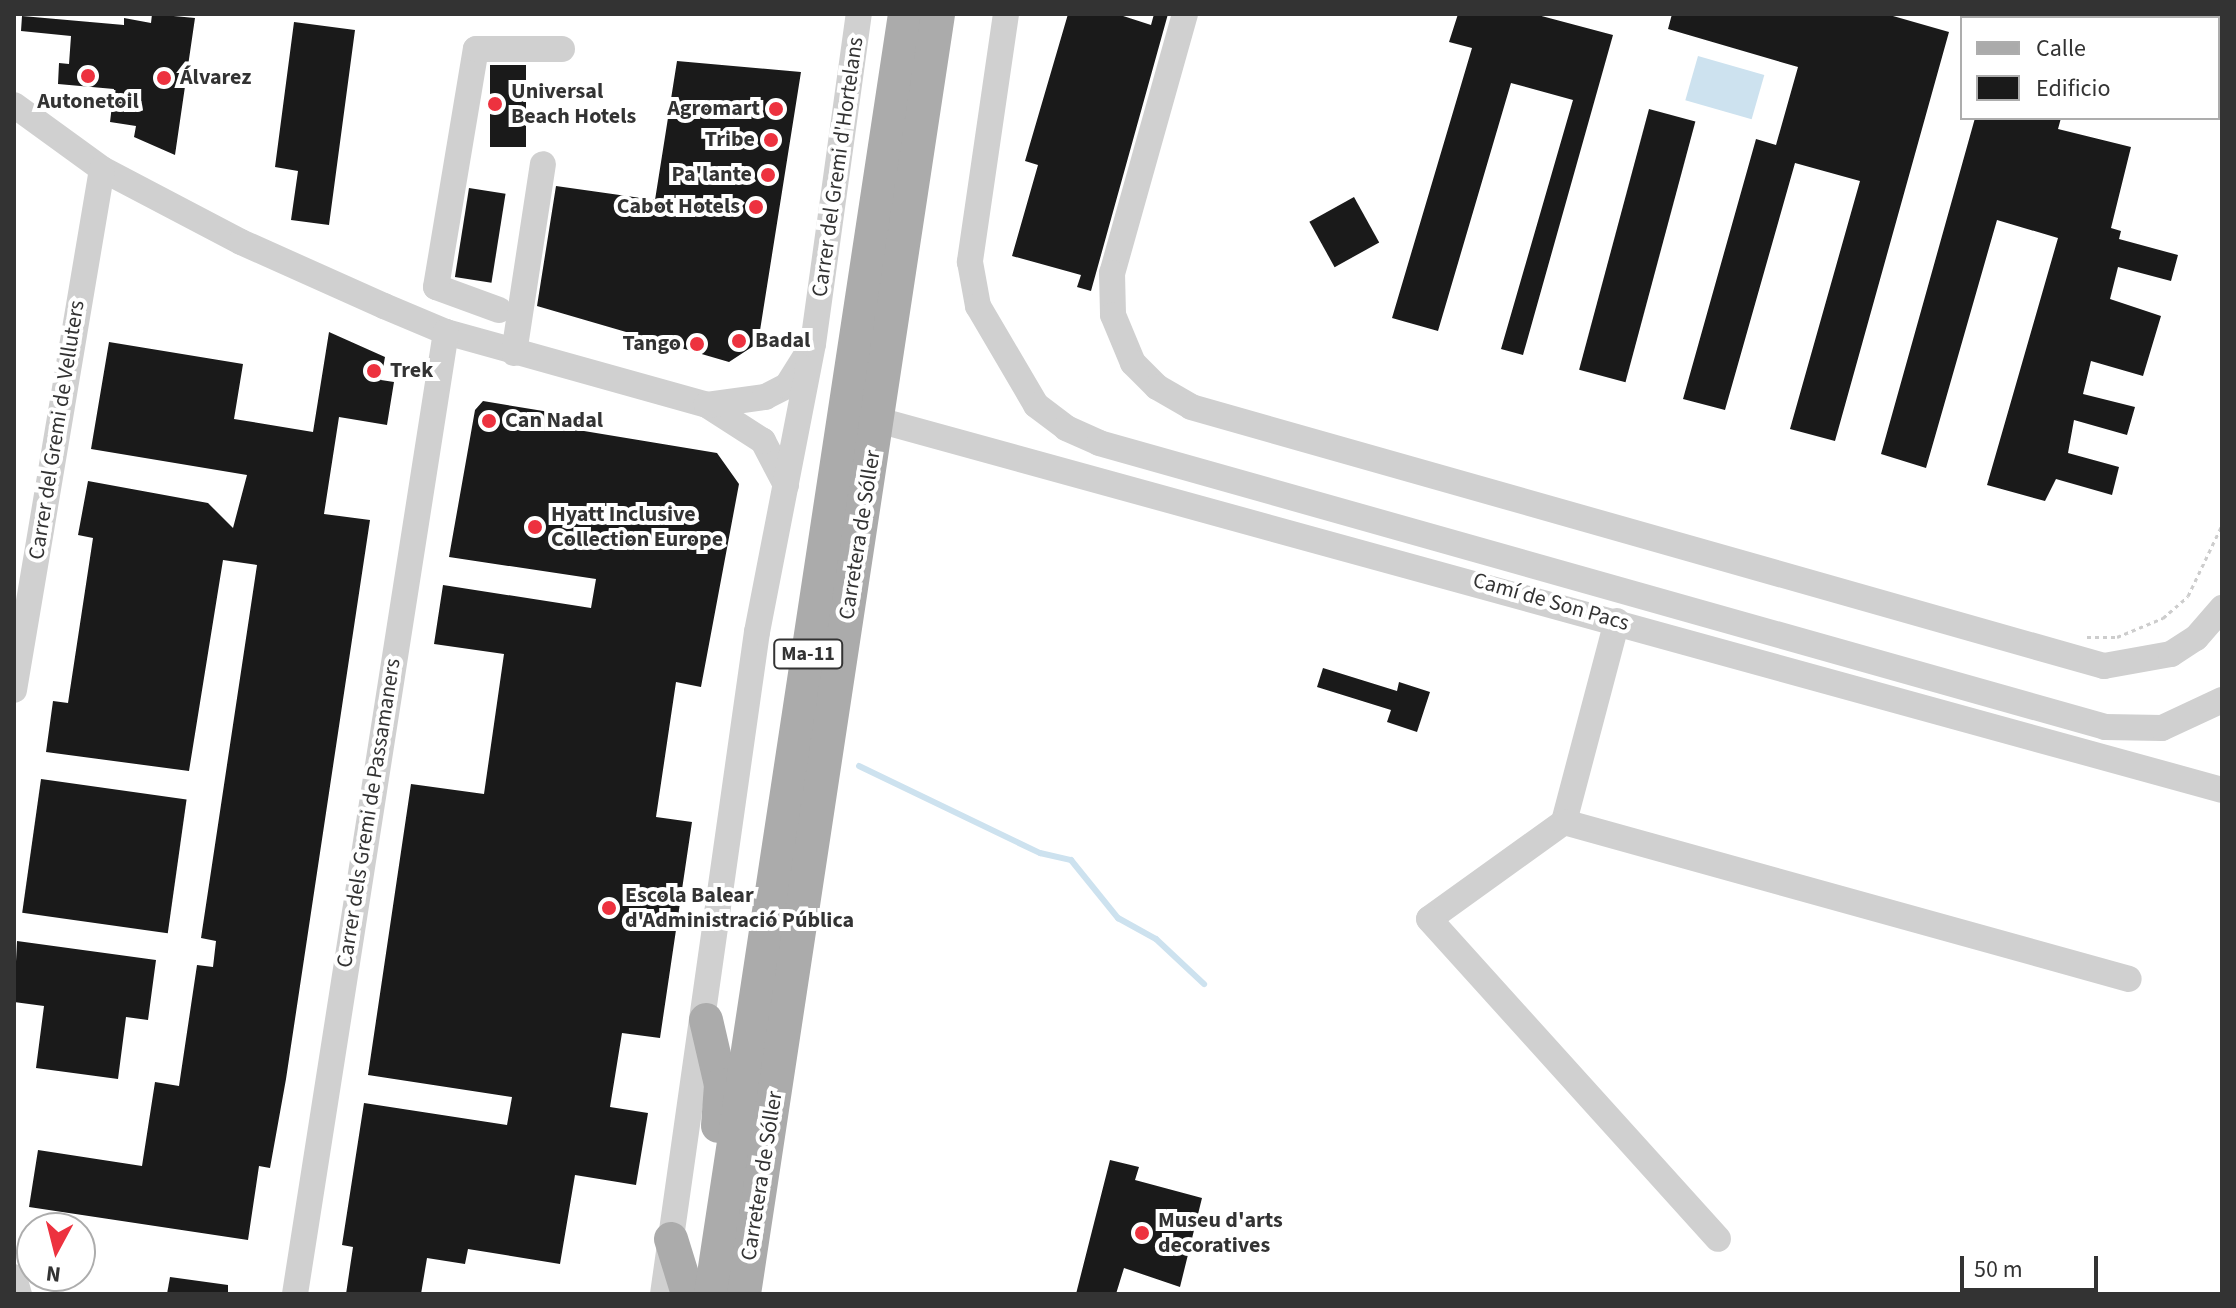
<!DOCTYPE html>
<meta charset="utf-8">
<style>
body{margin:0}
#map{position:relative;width:2236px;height:1308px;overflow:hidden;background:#fff;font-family:"Source Sans 3",sans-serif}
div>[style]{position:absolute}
.water>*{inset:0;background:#cde2ef;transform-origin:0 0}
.stream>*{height:6px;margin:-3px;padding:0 3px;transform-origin:3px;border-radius:3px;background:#cde2ef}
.building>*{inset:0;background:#1a1a1a;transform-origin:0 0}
.path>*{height:3px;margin-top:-1.5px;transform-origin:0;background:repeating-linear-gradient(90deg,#cdcdcd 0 4px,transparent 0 8px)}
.minor>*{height:26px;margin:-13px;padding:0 13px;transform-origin:13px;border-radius:13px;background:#d0d0d0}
.major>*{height:34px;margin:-17px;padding:0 17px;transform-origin:17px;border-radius:17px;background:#ababab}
.dots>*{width:22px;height:22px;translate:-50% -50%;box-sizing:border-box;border:4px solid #fff;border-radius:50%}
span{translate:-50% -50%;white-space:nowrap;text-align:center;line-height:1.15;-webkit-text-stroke:8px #fff;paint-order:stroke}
.shield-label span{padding:2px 6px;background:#fff;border:2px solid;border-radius:6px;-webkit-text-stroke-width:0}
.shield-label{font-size:20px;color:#333;font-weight:700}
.poi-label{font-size:22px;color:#333;font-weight:700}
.left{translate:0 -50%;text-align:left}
.right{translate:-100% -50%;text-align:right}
.street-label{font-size:22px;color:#333}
.frame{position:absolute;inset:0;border:16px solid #333;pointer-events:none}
.legend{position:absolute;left:1960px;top:16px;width:260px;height:104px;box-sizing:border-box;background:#fff;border:2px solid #adadad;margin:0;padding:10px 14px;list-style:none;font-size:24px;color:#333}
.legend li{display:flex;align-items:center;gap:16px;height:40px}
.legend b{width:40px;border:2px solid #adadad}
.north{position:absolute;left:16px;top:1212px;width:80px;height:80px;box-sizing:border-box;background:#fff;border:2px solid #adadad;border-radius:50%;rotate:187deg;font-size:22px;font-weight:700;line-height:32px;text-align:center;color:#333}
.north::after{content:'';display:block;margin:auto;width:28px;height:36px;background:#ed323f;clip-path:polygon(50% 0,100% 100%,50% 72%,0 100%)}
.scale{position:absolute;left:1960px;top:1256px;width:138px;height:36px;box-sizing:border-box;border:4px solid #333;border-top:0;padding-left:10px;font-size:24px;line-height:28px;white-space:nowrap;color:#333;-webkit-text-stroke:6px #fff;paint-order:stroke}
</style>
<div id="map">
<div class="water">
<i style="left:1698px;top:56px;width:69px;height:46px;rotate:16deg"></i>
</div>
<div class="stream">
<i style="left:859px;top:766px;width:201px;rotate:25.7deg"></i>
<i style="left:1040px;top:853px;width:32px;rotate:13deg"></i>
<i style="left:1071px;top:860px;width:75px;rotate:51deg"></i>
<i style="left:1118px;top:918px;width:43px;rotate:28.9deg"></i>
<i style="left:1156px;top:939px;width:66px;rotate:43.2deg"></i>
</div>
<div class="building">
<i style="clip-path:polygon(152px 14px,195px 18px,175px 155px,134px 137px,136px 126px,110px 122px,114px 89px,58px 84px,59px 63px,69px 64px,71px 36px,21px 31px,22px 16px,124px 25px,124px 18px,151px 23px)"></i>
<i style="clip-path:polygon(1068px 14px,1117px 14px,1151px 25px,1154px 14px,1168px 14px,1091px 291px,1077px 287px,1081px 275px,1012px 256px,1038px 165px,1025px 161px)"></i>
<i style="clip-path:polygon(1458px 14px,1534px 14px,1613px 35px,1523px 355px,1501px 349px,1573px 100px,1511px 83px,1438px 331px,1392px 318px,1472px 48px,1449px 42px)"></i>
<i style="clip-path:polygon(1672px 14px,1886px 14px,1949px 32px,1835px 441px,1790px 429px,1860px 181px,1795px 163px,1725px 410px,1683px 399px,1756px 139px,1776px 145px,1798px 67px,1668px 29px)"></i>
<i style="clip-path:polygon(294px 22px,355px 30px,329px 225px,291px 220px,298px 171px,275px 167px)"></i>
<i style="clip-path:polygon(677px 61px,801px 72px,758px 343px,729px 362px,537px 306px,556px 186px,655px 200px)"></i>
<i style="left:490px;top:65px;width:36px;height:82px"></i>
<i style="left:1649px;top:109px;width:48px;height:270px;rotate:15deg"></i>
<i style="clip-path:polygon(1975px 118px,2061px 118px,2058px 129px,2131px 147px,2111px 228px,2121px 231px,2119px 239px,2178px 255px,2171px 281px,2118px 267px,2110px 299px,2161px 316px,2143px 376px,2091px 361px,2083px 394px,2135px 407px,2127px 435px,2074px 420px,2068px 453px,2119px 467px,2112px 495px,2056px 479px,2045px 501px,1987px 485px,2058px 238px,1997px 220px,1926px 468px,1881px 454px)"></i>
<i style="left:469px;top:188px;width:37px;height:90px;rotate:9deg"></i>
<i style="left:1354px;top:197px;width:52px;height:51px;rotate:61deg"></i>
<i style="clip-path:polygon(329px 332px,385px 357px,381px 380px,394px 382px,387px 425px,339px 417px,324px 514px,370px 520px,286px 1079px,270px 1168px,259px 1166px,248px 1240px,29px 1207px,38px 1150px,142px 1166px,155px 1082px,179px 1086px,197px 965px,213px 967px,216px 941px,201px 938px,257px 565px,223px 560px,189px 771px,46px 752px,53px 701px,68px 703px,93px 538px,78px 535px,88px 481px,208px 503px,233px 528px,247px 475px,91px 449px,109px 342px,243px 364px,234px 419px,313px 432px)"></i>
<i style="clip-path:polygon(483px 401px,586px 418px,584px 431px,717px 453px,739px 484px,701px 687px,676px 682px,656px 817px,692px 822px,660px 1038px,622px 1033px,610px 1107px,648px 1113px,636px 1185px,575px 1175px,560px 1264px,468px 1249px,465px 1264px,427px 1258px,421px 1294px,346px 1294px,353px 1247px,342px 1245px,364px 1103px,507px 1125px,512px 1097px,368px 1075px,411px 784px,484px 794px,504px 654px,434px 644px,443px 585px,591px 608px,596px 579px,449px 557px,475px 410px)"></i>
<i style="clip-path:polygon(1323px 668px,1397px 691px,1399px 682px,1430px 692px,1417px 732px,1387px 722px,1391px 710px,1317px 687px)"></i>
<i style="left:41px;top:779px;width:147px;height:135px;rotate:8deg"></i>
<i style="clip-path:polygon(17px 941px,156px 960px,148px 1020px,126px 1017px,118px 1079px,36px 1068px,44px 1006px,14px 1002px)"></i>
<i style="clip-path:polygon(1110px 1160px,1139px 1167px,1135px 1180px,1202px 1198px,1180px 1287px,1124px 1268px,1116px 1294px,1076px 1294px)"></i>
<i style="clip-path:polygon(170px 1277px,228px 1285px,228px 1294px,167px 1294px)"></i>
</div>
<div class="path">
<i style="left:2087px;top:637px;width:30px"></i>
<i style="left:2117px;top:637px;width:50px;rotate:-22.4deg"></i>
<i style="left:2163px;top:618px;width:33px;rotate:-41deg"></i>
<i style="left:2188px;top:596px;width:79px;rotate:-64.4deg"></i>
</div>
<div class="minor">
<i style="left:1006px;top:14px;width:251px;rotate:98.3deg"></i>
<i style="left:970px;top:262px;width:45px;rotate:79.7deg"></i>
<i style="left:978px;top:306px;width:115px;rotate:59.6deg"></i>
<i style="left:1036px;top:405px;width:38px;rotate:37deg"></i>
<i style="left:1066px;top:428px;width:36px;rotate:24deg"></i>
<i style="left:1099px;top:443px;width:1045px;rotate:15.76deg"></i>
<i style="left:2105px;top:727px;width:57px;rotate:1deg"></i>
<i style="left:2162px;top:728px;width:66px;rotate:-25deg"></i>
<i style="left:1185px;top:14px;width:269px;rotate:105.7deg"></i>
<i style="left:1112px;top:273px;width:42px;rotate:88.6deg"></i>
<i style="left:1113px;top:315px;width:52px;rotate:67.4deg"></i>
<i style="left:1133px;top:363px;width:34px;rotate:45deg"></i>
<i style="left:1157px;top:387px;width:39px;rotate:30deg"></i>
<i style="left:1191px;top:407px;width:949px;rotate:15.84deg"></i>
<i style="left:2104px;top:666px;width:68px;rotate:-10.2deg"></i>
<i style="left:2171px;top:654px;width:30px;rotate:-33deg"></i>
<i style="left:2196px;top:638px;width:40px;rotate:-49deg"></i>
<i style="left:14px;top:105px;width:109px;rotate:36deg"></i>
<i style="left:102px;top:169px;width:157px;rotate:27.7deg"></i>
<i style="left:241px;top:242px;width:157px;rotate:24.1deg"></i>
<i style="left:384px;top:306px;width:67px;rotate:22.8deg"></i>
<i style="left:446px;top:332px;width:271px;rotate:15.6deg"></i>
<i style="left:499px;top:310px;width:67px;rotate:-159.9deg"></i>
<i style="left:436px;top:287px;width:241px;rotate:-80.5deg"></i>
<i style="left:476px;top:49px;width:86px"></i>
<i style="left:514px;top:353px;width:191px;rotate:-81.3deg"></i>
<i style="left:878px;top:420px;width:1394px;rotate:15.39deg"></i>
<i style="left:786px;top:485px;width:50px;rotate:-117.6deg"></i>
<i style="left:763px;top:441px;width:67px;rotate:-147.3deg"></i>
<i style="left:707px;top:405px;width:59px;rotate:-7.9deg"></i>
<i style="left:765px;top:397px;width:25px;rotate:-27deg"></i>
<i style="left:787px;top:386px;width:34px;rotate:-58deg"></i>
<i style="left:1617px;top:621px;width:208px;rotate:104.8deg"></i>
<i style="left:1564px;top:822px;width:166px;rotate:144.3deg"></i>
<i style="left:1429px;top:919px;width:431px;rotate:47.9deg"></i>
<i style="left:14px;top:690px;width:528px;rotate:-80.41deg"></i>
<i style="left:1564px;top:822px;width:586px;rotate:15.53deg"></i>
<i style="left:14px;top:1277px;width:18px;rotate:74deg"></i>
<i style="left:295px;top:1294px;width:974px;rotate:-81.08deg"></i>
<i style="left:663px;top:1294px;width:669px;rotate:-81.92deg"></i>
<i style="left:757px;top:632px;width:293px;rotate:-79deg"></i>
<i style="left:813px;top:344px;width:333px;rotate:-82.1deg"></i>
</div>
<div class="major">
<i style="left:706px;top:1020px;width:67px;rotate:77deg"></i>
<i style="left:721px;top:1085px;width:41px;rotate:94.2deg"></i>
<i style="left:671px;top:1239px;width:58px;rotate:72.8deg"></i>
<i style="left:711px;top:1294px;width:1295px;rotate:-81.38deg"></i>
<i style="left:744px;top:1294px;width:1295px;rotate:-81.38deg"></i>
</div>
<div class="dots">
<i style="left:88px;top:76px;background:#ed323f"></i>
<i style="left:164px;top:78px;background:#ed323f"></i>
<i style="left:495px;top:104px;background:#ed323f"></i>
<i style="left:776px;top:109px;background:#ed323f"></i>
<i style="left:771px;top:140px;background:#ed323f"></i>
<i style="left:768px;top:175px;background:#ed323f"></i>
<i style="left:756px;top:207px;background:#ed323f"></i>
<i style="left:739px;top:341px;background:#ed323f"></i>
<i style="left:697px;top:344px;background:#ed323f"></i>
<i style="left:374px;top:371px;background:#ed323f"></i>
<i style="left:489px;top:421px;background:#ed323f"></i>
<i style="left:535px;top:527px;background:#ed323f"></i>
<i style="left:609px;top:908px;background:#ed323f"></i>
<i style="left:1142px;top:1233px;background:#ed323f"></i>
</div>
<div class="shield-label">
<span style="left:808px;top:654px">Ma-11</span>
</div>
<div class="poi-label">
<span class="left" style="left:180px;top:78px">Álvarez</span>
<span class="left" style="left:511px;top:104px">Universal<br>Beach Hotels</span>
<span style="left:88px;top:102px">Autonetoil</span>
<span class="right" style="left:760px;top:109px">Agromart</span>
<span class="right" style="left:755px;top:140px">Tribe</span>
<span class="right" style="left:752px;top:175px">Pa'lante</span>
<span class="right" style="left:740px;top:207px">Cabot Hotels</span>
<span class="left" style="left:755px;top:341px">Badal</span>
<span class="right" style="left:681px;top:344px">Tango</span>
<span class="left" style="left:390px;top:371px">Trek</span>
<span class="left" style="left:505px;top:421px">Can Nadal</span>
<span class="left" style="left:551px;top:527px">Hyatt Inclusive<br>Collection Europe</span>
<span class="left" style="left:625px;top:908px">Escola Balear<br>d'Administració Pública</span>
<span class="left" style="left:1158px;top:1233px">Museu d'arts<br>decoratives</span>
</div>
<div class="street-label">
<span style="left:838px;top:167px;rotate:-82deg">Carrer del Gremi d'Hortelans</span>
<span style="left:57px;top:430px;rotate:-81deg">Carrer del Gremi de Velluters</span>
<span style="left:860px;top:535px;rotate:-81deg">Carretera de Sóller</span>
<span style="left:1551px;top:602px;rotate:16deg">Camí de Son Pacs</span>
<span style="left:369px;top:813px;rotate:-81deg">Carrer dels Gremi de Passamaners</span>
<span style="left:762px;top:1176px;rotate:-81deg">Carretera de Sóller</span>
</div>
<div class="frame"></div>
<ul class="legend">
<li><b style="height:10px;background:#ababab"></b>Calle</li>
<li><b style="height:22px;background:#1a1a1a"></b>Edificio</li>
</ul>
<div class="north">N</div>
<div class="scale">50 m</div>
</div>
